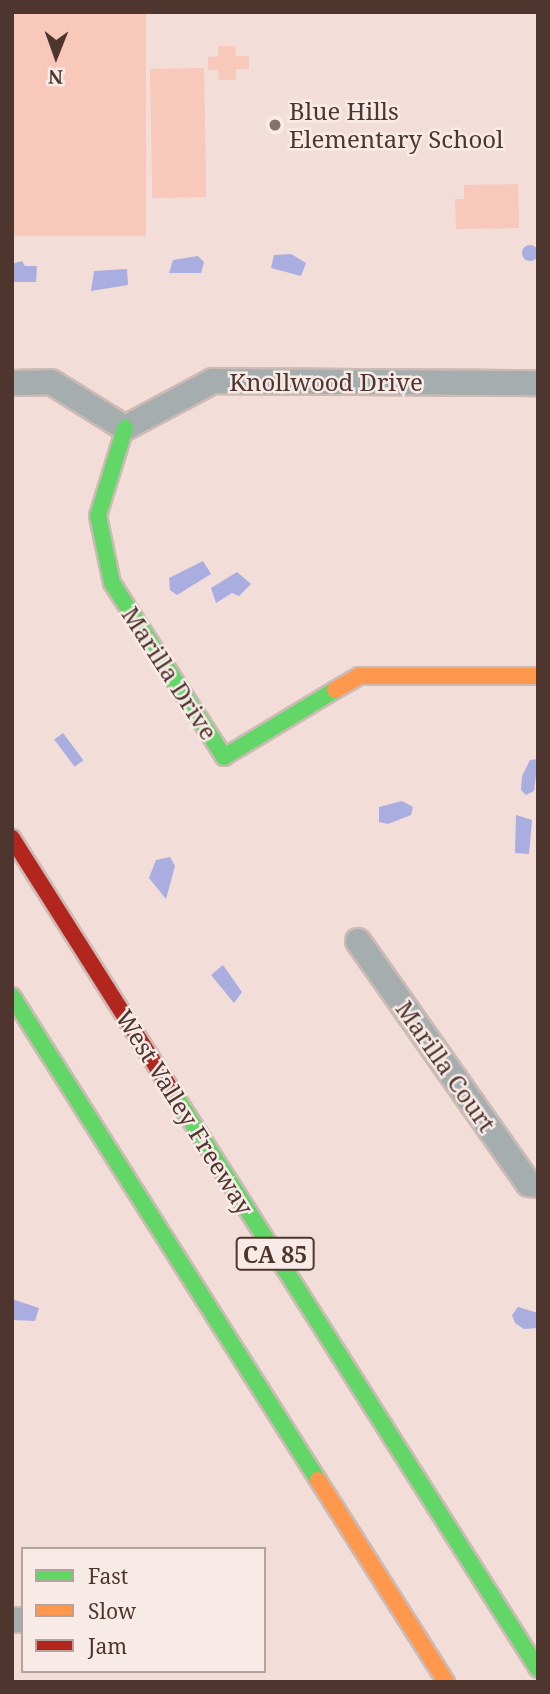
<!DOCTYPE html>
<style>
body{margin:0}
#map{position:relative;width:550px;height:1694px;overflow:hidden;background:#f3ddd8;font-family:"Noto Serif",serif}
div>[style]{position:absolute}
.green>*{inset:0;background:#f8c8bb;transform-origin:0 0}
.water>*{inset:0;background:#aaade0;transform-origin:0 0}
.round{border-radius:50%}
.roads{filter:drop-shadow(2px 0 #ccbab5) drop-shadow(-2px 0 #ccbab5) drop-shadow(0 2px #ccbab5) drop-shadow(0 -2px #ccbab5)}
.street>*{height:24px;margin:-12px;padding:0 12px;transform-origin:12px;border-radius:12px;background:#a6adae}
.fast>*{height:16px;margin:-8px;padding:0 8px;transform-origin:8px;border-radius:8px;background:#63d668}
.slow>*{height:16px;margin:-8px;padding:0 8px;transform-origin:8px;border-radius:8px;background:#ff974d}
.jam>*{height:16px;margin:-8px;padding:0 8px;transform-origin:8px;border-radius:8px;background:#b3261e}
.dots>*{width:19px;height:19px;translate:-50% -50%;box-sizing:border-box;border:4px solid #f8ebe7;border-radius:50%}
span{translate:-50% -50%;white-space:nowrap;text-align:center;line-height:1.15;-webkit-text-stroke:5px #f8ebe7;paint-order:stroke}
.shield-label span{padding:2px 5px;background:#f8ebe7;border:2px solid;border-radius:5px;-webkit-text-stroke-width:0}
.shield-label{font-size:23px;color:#4e352e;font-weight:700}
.poi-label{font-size:24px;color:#4e352e}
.left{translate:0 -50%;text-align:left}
.street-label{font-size:24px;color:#4e352e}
.frame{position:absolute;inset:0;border:14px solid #4e352e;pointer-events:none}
.legend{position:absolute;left:21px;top:1547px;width:245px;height:126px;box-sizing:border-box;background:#f8ebe7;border:2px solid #b4a29d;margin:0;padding:9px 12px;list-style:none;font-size:21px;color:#4e352e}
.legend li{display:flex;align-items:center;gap:14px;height:35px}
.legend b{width:35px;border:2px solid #b4a29d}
.north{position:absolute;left:21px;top:21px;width:70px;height:70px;-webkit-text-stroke:5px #f8ebe7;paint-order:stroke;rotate:181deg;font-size:19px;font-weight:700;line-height:28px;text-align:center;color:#4e352e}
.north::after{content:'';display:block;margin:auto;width:24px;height:32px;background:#4e352e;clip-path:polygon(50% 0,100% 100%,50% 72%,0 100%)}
</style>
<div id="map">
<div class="green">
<i style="left:12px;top:12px;width:134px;height:224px"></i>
<i style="clip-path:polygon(218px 46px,235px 46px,236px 56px,249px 56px,249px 69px,236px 69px,236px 80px,219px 80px,218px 70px,208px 70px,208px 57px,218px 56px)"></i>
<i style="left:204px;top:68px;width:129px;height:54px;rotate:89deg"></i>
<i style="clip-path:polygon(518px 184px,519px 228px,456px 229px,455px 199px,464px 199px,464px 185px)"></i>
</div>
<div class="water">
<i class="round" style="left:522px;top:245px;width:16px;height:16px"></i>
<i style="clip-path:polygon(291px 254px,306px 263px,301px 276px,271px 268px,274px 255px)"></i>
<i style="clip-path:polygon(198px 256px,204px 262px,201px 273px,169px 273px,173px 260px)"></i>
<i style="clip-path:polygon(22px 261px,25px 266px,37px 266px,36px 282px,12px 282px,12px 264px)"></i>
<i style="clip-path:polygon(127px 269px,128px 285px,91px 291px,94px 271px)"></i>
<i style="clip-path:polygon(203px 561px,211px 574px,177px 595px,170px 590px,169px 578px)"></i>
<i style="clip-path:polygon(237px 572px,251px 584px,239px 596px,232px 593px,216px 603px,211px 588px)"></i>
<i style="left:63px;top:733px;width:34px;height:11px;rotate:53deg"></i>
<i style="clip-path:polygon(538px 759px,534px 791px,526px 795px,521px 790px,522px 776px,530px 760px)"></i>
<i style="clip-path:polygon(402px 801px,413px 807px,411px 815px,388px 824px,379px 822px,379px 807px)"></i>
<i style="clip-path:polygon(516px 815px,532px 820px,529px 854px,515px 853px)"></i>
<i style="clip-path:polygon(170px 857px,175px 866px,166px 899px,149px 878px,156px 860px)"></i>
<i style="clip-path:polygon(223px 965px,242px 992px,234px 1003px,211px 975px)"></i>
<i style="clip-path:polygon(12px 1299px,39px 1308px,35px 1321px,12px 1320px)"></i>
<i style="clip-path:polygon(518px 1307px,538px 1313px,538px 1328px,524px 1329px,515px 1323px,512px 1315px)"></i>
</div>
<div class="roads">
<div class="street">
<i style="left:12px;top:383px;width:39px;rotate:-1deg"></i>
<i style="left:51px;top:382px;width:87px;rotate:31.9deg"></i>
<i style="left:125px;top:428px;width:100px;rotate:-28.1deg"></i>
<i style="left:213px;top:381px;width:325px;rotate:0.4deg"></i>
<i style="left:358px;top:941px;width:297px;rotate:54.9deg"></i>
<i style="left:529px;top:1184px;width:9px;rotate:6deg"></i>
<i style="left:12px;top:1620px;width:11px"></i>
</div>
<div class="fast">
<i style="left:125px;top:428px;width:92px;rotate:107.1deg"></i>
<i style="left:98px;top:516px;width:68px;rotate:78.2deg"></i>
<i style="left:112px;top:583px;width:207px;rotate:57.2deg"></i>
<i style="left:224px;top:757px;width:130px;rotate:-31.1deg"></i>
<i style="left:12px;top:996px;width:573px;rotate:57.7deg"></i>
<i style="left:174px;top:1094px;width:681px;rotate:57.66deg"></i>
</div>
<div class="slow">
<i style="left:335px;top:690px;width:28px;rotate:-30deg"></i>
<i style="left:359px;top:676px;width:179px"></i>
<i style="left:318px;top:1480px;width:239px;rotate:57.6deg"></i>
</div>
<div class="jam">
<i style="left:12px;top:838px;width:303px;rotate:57.7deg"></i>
</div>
</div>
<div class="dots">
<i style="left:275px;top:125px;background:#88706a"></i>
</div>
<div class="shield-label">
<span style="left:275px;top:1254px">CA 85</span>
</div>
<div class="poi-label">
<span class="left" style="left:289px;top:125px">Blue Hills<br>Elementary School</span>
</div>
<div class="street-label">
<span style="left:326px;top:382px">Knollwood Drive</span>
<span style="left:170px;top:673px;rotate:57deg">Marilla Drive</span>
<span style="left:446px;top:1066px;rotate:55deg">Marilla Court</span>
<span style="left:185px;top:1112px;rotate:58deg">West Valley Freeway</span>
</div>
<div class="frame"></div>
<ul class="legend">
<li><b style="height:9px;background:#63d668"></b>Fast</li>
<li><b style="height:9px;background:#ff974d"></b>Slow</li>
<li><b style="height:9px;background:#b3261e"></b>Jam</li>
</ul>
<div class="north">N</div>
</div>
